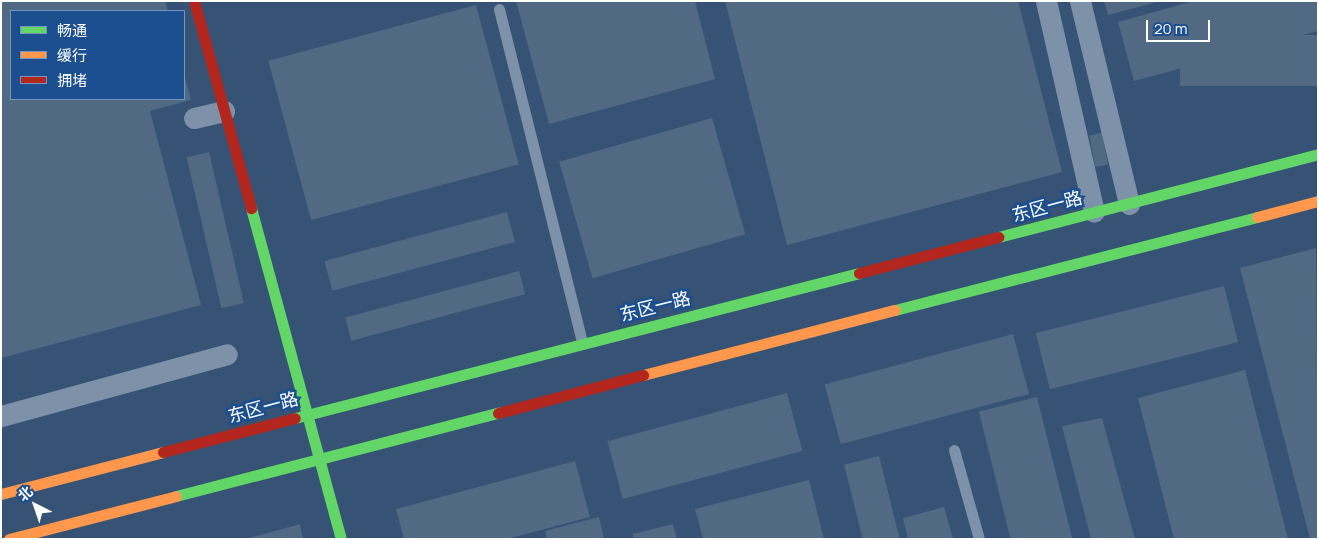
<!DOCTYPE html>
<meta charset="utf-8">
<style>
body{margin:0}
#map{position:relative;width:1319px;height:540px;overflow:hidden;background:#365274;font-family:Manrope,"Noto Sans SC",sans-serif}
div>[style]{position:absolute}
.building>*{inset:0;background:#526984;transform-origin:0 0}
.lane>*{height:11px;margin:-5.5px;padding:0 5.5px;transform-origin:5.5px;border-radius:5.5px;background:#7d92a8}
.street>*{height:21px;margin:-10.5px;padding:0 10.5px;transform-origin:10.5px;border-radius:10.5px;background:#7d92a8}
.fast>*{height:11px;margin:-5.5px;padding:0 5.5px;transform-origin:5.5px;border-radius:5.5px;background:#63d668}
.slow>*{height:11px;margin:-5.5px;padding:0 5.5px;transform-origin:5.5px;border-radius:5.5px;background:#ff974d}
.jam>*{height:11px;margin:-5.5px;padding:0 5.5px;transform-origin:5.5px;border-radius:5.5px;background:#b3261e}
span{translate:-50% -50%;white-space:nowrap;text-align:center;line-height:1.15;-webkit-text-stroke:5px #1b4f8f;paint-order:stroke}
.street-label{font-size:18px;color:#fff}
.frame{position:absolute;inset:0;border:2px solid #fff;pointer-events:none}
.legend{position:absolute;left:10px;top:10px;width:175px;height:90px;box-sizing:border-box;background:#1b4f8f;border:1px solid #7695bc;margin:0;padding:6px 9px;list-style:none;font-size:15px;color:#fff}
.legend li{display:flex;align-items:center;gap:10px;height:25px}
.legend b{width:25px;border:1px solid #7695bc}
.north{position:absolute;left:10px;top:480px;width:50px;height:50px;-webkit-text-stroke:4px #1b4f8f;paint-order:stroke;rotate:319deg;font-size:14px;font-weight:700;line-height:20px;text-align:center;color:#fff}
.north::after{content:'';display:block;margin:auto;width:18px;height:22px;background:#fff;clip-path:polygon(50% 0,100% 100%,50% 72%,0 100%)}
.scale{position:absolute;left:1146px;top:20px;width:64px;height:22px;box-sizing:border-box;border:2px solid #fff;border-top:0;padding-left:6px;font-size:15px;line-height:18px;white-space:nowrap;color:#fff;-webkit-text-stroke:4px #1b4f8f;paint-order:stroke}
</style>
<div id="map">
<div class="building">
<i style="clip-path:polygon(1px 1px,165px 1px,168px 11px,11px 11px,11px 99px,184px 99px,184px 74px,191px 100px,150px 111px,201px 305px,1px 358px)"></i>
<i style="clip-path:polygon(516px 1px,695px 1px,715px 79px,549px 124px)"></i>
<i style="clip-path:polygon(725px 1px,1018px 1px,1062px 172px,787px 245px)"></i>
<i style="clip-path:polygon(1104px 1px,1157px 1px,1157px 2px,1108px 15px)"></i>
<i style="clip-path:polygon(1194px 1px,1318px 1px,1318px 31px,1134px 81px,1118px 22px)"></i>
<i style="left:476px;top:5px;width:165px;height:215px;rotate:75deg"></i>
<i style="left:1318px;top:35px;width:51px;height:138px;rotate:90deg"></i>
<i style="left:712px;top:118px;width:121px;height:159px;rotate:74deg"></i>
<i style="left:1102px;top:133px;width:32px;height:13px;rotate:79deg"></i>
<i style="left:209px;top:152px;width:155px;height:23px;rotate:77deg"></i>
<i style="left:507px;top:212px;width:31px;height:189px;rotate:75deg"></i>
<i style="clip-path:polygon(1316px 248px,1318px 539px,1310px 539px,1240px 268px)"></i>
<i style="left:519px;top:271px;width:24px;height:180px;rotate:75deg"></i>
<i style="left:1224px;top:286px;width:58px;height:194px;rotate:76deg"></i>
<i style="left:1013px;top:334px;width:62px;height:195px;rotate:75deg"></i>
<i style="clip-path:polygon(1245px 370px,1288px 539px,1174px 539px,1138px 398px)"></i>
<i style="left:787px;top:393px;width:60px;height:186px;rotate:75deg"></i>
<i style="left:1037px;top:397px;width:146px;height:60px;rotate:76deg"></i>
<i style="clip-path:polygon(1102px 418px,1135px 539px,1091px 539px,1062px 426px)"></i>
<i style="left:879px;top:456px;width:86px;height:36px;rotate:76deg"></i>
<i style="clip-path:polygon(575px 461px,590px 517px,507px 539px,404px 539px,396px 509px)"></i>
<i style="clip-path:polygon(809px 480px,824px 539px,703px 539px,695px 509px)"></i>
<i style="clip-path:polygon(944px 507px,953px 539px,908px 539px,903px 518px)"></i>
<i style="clip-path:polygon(599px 517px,604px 539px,547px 539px,545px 531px)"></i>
<i style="clip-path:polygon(300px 524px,303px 539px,249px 539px,249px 538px)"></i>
<i style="clip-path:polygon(673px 524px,677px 539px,634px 539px,633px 534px)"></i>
</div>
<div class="lane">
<i style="left:499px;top:9px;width:344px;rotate:76deg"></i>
<i style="left:954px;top:450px;width:92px;rotate:74.3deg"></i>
</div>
<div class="street">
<i style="left:1046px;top:1px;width:216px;rotate:77.2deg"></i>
<i style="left:1080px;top:1px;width:209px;rotate:76.4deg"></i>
<i style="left:194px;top:118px;width:31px;rotate:-13deg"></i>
<i style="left:1px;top:416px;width:234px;rotate:-15.3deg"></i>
</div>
<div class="fast">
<i style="left:251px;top:208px;width:343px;rotate:74.8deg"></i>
<i style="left:998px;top:237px;width:331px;rotate:-14.5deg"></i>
<i style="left:895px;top:310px;width:374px;rotate:-14.4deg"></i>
<i style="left:295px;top:418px;width:582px;rotate:-14.42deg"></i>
<i style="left:176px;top:496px;width:333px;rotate:-14.5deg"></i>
</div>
<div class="slow">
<i style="left:1257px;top:217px;width:63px;rotate:-14.7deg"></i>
<i style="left:643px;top:375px;width:260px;rotate:-14.5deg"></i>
<i style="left:1px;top:494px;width:167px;rotate:-14.5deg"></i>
<i style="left:9px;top:539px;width:172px;rotate:-14.4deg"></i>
</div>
<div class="jam">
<i style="left:194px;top:1px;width:215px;rotate:74.6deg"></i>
<i style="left:859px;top:273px;width:144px;rotate:-14.5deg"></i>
<i style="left:498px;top:413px;width:150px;rotate:-14.7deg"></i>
<i style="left:163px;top:452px;width:136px;rotate:-14.4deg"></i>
</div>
<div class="street-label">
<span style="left:1047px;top:206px;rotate:-15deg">东区一路</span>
<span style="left:655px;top:306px;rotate:-14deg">东区一路</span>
<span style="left:263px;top:407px;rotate:-15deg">东区一路</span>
</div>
<div class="frame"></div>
<ul class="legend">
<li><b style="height:6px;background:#63d668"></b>畅通</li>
<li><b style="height:6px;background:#ff974d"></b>缓行</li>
<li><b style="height:6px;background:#b3261e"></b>拥堵</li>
</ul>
<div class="north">北</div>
<div class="scale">20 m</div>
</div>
